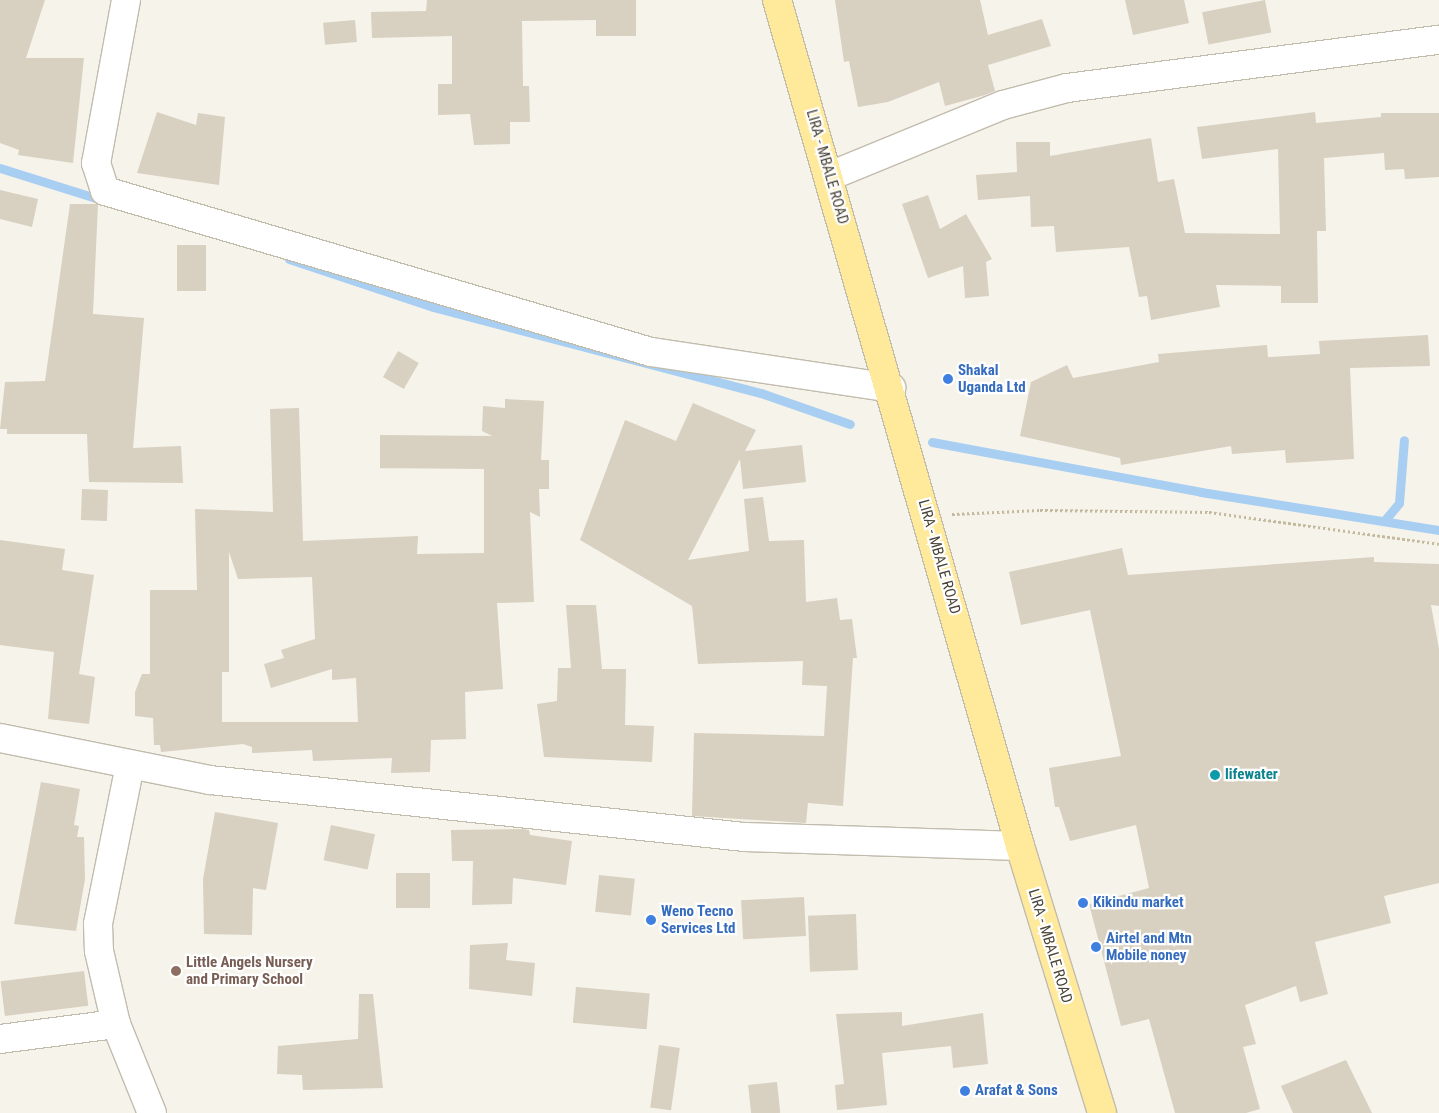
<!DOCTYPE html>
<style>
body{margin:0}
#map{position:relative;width:1439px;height:1113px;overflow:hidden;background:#f6f3eb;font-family:"Roboto Condensed",sans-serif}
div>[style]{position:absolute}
.stream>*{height:9px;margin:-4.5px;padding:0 4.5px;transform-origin:4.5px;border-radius:4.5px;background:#a8cff2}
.building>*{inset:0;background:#d8d0c0;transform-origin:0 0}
.path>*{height:3px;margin-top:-1.5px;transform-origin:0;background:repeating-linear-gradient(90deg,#c4b99e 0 2.5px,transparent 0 5px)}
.roads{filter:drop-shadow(1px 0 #c2bcad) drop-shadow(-1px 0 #c2bcad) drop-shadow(0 1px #c2bcad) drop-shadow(0 -1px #c2bcad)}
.minor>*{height:28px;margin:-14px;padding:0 14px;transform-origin:14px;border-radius:14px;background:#fff}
.primary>*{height:28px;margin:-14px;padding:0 14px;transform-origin:14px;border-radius:14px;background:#ffe99b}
.dots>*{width:14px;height:14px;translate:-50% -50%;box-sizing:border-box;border:2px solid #fff;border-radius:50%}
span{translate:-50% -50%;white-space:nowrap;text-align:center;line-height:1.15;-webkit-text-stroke:4.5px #fff;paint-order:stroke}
.street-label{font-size:15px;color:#4a4538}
.shop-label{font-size:15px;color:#366cbe;font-weight:700}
.left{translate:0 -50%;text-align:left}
.culture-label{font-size:15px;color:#0d838f;font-weight:700}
.education-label{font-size:15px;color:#785e54;font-weight:700}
</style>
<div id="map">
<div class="stream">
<i style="left:0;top:168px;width:107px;rotate:17.4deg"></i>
<i style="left:289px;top:259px;width:152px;rotate:18.4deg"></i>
<i style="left:433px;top:307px;width:339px;rotate:14.7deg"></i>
<i style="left:761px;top:393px;width:94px;rotate:19.2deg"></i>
<i style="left:932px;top:442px;width:274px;rotate:10.5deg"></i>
<i style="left:1201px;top:492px;width:241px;rotate:9.1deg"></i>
<i style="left:1384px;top:521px;width:23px;rotate:-50deg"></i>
<i style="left:1399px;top:503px;width:63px;rotate:-85.5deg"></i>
</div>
<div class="building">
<i style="clip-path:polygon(0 0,45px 0,26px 58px,84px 58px,73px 163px,18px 155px,19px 150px,0 143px)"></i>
<i style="clip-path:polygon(427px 0,636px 0,636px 36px,596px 36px,596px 20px,522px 21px,523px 86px,529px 86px,530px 122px,510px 122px,510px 144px,474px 145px,470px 114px,438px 115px,438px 84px,452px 84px,452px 36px,372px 38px,371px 12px,426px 11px)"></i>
<i style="clip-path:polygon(835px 0,980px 0,988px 35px,1042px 19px,1051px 46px,988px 65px,995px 91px,985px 95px,945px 106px,939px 82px,888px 102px,858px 107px,849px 61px,844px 62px)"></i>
<i style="clip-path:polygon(1125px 0,1184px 0,1189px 23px,1133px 35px)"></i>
<i style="left:1265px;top:0;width:33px;height:64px;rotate:79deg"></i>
<i style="left:355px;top:20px;width:22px;height:32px;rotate:85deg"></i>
<i style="clip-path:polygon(157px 112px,196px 125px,198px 113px,225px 117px,219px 185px,137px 173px)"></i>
<i style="clip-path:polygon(1315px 112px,1316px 123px,1381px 117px,1381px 113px,1439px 113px,1439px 177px,1405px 179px,1404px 169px,1385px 170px,1384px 153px,1324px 158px,1326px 231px,1317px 231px,1318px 303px,1281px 303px,1281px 286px,1216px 285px,1220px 307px,1151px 320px,1147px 296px,1139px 297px,1129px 247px,1056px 252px,1054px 226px,1031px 227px,1030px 196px,978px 200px,976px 175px,1017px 172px,1016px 142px,1050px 142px,1050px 156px,1151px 138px,1158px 182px,1174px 179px,1185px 233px,1280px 234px,1278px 149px,1202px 159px,1197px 127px)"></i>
<i style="clip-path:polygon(0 190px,38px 199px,32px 227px,0 219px)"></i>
<i style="clip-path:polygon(928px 195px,940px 229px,966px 214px,992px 259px,986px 262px,989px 296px,965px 298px,963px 266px,928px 278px,902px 204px)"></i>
<i style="clip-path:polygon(70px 204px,98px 204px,93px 314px,144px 318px,133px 448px,181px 446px,183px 483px,89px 482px,87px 434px,7px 434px,7px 429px,0 429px,5px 382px,45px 381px)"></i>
<i style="left:177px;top:245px;width:29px;height:46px"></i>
<i style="clip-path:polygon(1428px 335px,1430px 366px,1350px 368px,1354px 459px,1286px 463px,1285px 450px,1232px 454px,1231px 446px,1121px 465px,1120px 458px,1020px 436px,1031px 382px,1067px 365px,1073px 378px,1159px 362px,1158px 354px,1267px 345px,1268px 357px,1320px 354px,1319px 341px)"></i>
<i style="left:398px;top:351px;width:24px;height:30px;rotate:30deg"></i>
<i style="clip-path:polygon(evenodd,505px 399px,544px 401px,541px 460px,549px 460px,549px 489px,539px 489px,540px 517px,530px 512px,534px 602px,497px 603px,503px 689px,465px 692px,466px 739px,431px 740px,430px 772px,391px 773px,392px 758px,313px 761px,312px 750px,252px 753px,252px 747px,243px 744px,161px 752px,160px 745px,154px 745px,153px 718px,135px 716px,135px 692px,142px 674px,150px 674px,150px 590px,197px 590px,195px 509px,273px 512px,270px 409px,299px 408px,303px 541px,418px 536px,417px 554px,484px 553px,484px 469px,380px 468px,380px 435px,492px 436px,482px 431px,483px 406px,505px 408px,505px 399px,229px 552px,238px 579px,312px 577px,315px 639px,281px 650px,284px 658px,264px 664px,271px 688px,332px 669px,332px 680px,356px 678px,358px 722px,222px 722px,222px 672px,229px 672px,229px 552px)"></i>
<i style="clip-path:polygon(693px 403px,756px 430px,745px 451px,802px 445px,806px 482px,743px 489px,740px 459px,688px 560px,749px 551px,744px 499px,763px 497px,769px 541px,804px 540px,806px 602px,837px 598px,840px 620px,852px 619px,857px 658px,853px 658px,843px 806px,808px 803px,806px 823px,692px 816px,694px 733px,824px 736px,827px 686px,802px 685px,803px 661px,698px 664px,692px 606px,580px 540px,625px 420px,676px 441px)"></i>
<i style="left:82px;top:489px;width:26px;height:31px;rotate:2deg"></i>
<i style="clip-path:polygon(0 540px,65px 549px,62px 570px,94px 575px,79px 674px,95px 677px,89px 724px,48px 719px,54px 652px,0 645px)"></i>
<i style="clip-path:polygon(1122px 548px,1128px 575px,1374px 557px,1374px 562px,1439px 564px,1439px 606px,1431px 605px,1439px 649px,1439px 883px,1384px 896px,1391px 923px,1315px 942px,1328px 994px,1300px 1002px,1296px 986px,1245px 1005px,1256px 1044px,1243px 1047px,1260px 1109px,1246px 1113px,1175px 1113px,1149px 1019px,1121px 1026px,1089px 904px,1149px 888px,1136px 825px,1070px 841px,1059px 807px,1055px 807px,1049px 768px,1121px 756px,1090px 610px,1021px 625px,1009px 572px)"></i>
<i style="clip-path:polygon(566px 605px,596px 605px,602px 669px,626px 669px,625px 725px,654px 726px,652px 762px,544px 757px,537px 704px,557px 701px,558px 668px,571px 668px)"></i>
<i style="clip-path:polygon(41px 782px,80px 789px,74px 825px,79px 826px,77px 837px,84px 837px,85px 879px,76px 931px,14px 924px)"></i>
<i style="clip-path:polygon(215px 812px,278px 823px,266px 890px,253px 888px,252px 935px,204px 934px,203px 879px)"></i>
<i style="left:331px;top:825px;width:45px;height:36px;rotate:12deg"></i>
<i style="clip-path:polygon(522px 829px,529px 830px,530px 835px,572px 841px,566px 885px,513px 878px,512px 904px,472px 905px,473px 861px,452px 861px,451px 830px)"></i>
<i style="left:396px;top:873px;width:34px;height:35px"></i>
<i style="left:599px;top:875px;width:36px;height:37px;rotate:6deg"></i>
<i style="left:804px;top:897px;width:39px;height:63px;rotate:87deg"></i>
<i style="left:856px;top:914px;width:56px;height:48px;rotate:88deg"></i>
<i style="clip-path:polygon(508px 943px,506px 960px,535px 963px,532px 996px,469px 989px,470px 945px)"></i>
<i style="left:84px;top:971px;width:35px;height:84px;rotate:83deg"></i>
<i style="left:576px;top:987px;width:74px;height:36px;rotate:5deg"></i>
<i style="clip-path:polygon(359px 994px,373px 994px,383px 1088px,303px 1090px,302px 1075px,277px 1074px,278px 1046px,358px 1039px)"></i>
<i style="clip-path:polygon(902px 1012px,902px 1026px,983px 1013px,988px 1064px,953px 1068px,951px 1046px,882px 1053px,887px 1105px,837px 1110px,835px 1085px,844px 1084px,836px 1014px)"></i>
<i style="left:659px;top:1045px;width:21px;height:63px;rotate:8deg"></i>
<i style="clip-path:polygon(1346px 1060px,1372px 1113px,1293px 1113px,1281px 1086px)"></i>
<i style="left:777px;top:1082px;width:31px;height:29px;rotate:84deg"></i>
</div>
<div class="path">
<i style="left:952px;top:514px;width:88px;rotate:-2.6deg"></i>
<i style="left:1040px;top:510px;width:169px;rotate:0.7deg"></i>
<i style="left:1209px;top:512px;width:232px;rotate:7.9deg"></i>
</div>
<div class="roads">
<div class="minor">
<i style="left:126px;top:0;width:166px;rotate:100.4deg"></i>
<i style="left:96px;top:163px;width:29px;rotate:72deg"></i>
<i style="left:105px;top:191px;width:569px;rotate:16.43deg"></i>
<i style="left:651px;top:352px;width:243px;rotate:8.5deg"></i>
<i style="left:830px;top:176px;width:187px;rotate:-22.3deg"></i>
<i style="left:1003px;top:105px;width:66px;rotate:-14.9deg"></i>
<i style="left:1067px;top:88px;width:375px;rotate:-7.4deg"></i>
<i style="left:0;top:738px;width:214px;rotate:11.3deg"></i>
<i style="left:210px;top:780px;width:537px;rotate:6.09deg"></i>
<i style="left:744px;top:837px;width:276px;rotate:1.9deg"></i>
<i style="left:130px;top:765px;width:162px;rotate:101.4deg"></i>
<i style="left:98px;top:924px;width:27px;rotate:88deg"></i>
<i style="left:99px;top:951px;width:75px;rotate:76.9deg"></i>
<i style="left:116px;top:1024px;width:96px;rotate:68deg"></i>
<i style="left:0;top:1039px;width:117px;rotate:-7.4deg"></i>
</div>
<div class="primary">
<i style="left:777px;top:0;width:880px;rotate:73.97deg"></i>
<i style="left:1020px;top:846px;width:279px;rotate:72.9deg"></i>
</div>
</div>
<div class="dots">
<i style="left:948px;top:379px;background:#3f7fe0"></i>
<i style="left:1215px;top:775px;background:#0f9aa8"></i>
<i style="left:1083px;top:903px;background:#3f7fe0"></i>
<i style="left:651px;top:920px;background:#3f7fe0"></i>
<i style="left:1096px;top:947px;background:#3f7fe0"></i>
<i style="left:176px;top:971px;background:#8d6e63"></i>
<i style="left:965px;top:1091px;background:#3f7fe0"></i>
</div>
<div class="street-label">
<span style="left:827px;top:167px;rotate:74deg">LIRA - MBALE ROAD</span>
<span style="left:939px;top:557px;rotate:74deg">LIRA - MBALE ROAD</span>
<span style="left:1050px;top:946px;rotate:73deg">LIRA - MBALE ROAD</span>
</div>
<div class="shop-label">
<span class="left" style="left:958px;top:379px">Shakal<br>Uganda Ltd</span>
<span class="left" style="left:1093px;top:903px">Kikindu market</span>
<span class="left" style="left:661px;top:920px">Weno Tecno<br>Services Ltd</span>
<span class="left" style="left:1106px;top:947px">Airtel and Mtn<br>Mobile noney</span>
<span class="left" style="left:975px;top:1091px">Arafat &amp; Sons</span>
</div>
<div class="culture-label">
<span class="left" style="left:1225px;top:775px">lifewater</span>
</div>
<div class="education-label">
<span class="left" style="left:186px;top:971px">Little Angels Nursery<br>and Primary School</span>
</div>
</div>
